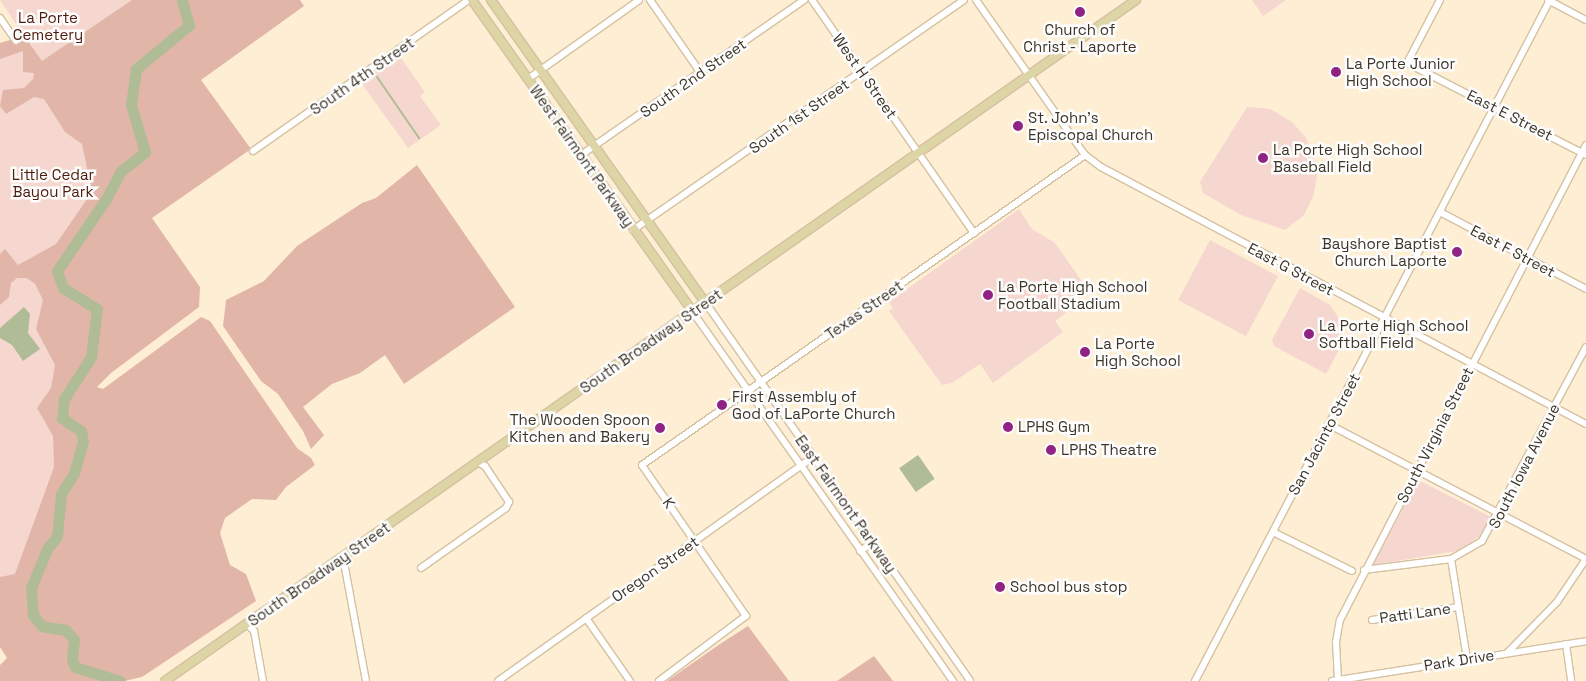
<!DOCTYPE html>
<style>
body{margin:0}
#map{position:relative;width:1586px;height:681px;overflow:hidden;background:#feeed3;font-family:"Space Grotesk",sans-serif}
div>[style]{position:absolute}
.green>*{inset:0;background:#f5d7cf;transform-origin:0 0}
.forest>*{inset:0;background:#e1b6a9}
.water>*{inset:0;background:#b0bc96;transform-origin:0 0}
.stream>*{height:2px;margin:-1px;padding:0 1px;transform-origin:1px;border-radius:1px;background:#b0bc96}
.river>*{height:11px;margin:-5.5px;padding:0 5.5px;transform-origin:5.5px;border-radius:5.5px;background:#b0bc96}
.roads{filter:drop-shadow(1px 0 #d5c1a1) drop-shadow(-1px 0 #d5c1a1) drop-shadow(0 1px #d5c1a1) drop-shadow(0 -1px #d5c1a1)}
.minor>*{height:6px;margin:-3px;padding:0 3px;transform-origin:3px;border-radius:3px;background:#fff}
.major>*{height:8px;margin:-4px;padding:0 4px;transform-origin:4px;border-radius:4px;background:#ddd5a6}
.dots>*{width:14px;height:14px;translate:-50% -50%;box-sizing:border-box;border:2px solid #fdfdfd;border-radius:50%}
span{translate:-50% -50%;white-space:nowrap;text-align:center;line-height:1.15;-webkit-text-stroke:5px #fdfdfd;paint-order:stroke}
.park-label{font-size:15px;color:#4e1a0a}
.poi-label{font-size:15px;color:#3c3427}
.left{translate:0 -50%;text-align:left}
.right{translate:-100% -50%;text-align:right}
.street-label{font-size:15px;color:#3c3427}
</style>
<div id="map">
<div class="green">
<i style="clip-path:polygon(0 0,151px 0,105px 152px,81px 431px,0 610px,0 43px,24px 36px)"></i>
<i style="clip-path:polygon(1252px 0,1286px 0,1263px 16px)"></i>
<i style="clip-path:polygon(399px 55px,425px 92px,420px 96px,441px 125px,408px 148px,362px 84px,362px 79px)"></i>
<i style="clip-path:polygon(1247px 107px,1270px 109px,1292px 122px,1307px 139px,1318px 171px,1313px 197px,1304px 215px,1285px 230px,1241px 215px,1203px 193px,1200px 182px)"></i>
<i style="clip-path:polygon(1019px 209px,1032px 229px,1055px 243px,1086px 287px,1062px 305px,1066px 313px,1055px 321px,1063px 332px,993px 383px,980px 364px,952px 383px,942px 385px,889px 311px,893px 308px,889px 302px)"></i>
<i style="left:1210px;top:240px;width:77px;height:68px;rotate:28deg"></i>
<i style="clip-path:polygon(1300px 288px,1330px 305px,1342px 323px,1340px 348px,1326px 374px,1274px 346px,1272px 340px)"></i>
<i style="clip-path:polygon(1418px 480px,1493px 518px,1486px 531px,1462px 550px,1373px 565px)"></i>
</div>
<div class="forest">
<i style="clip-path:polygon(132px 0,300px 0,304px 6px,201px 80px,251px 149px,152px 218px,200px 287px,199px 307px,111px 373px,97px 387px,103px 389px,201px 317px,210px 321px,297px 448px,311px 458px,315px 465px,286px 487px,276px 500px,252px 499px,225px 518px,220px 533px,230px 565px,246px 574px,256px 601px,142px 677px,124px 681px,0 681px,0 665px,7px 658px,0 647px,0 577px,15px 574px,54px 467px,53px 436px,37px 408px,51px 388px,55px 365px,36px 329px,43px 300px,35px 284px,27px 278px,17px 278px,11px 283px,9px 297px,0 305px,0 254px,5px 249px,18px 265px,56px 244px,92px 192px,82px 144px,65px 132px,44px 99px,34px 97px,6px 114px,0 106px,3px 90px,24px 88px,33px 79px,34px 73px,23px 72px,23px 51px,0 59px,0 43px,24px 36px,42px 61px)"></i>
<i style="clip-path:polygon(417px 165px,515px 307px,404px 384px,385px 355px,360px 373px,332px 384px,303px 407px,324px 435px,311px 449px,303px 431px,278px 394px,261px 381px,223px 326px,226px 300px,264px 281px,297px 246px,362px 203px,376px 198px)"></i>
<i style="clip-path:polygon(748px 626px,789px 681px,667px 681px,720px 644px)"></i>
<i style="clip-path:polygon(874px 656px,893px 681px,837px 681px)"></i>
</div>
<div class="water">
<i style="clip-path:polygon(24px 307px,30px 314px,28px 333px,40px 349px,23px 361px,12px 345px,0 338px,0 328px)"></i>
<i style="left:918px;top:455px;width:29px;height:23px;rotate:55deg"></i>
</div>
<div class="stream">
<i style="left:375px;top:74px;width:78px;rotate:55.5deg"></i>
</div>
<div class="river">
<i style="left:120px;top:681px;width:47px;rotate:-162.7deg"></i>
<i style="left:75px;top:667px;width:9px;rotate:-111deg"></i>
<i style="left:72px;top:659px;width:19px;rotate:-84deg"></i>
<i style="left:74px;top:640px;width:13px;rotate:-129deg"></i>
<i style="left:66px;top:630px;width:24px;rotate:-171deg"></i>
<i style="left:42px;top:626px;width:14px;rotate:-129deg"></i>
<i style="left:33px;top:615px;width:27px;rotate:-94deg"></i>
<i style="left:31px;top:588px;width:42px;rotate:-67.7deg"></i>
<i style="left:47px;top:549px;width:16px;rotate:-52deg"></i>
<i style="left:57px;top:536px;width:42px;rotate:-84.6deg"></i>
<i style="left:61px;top:494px;width:25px;rotate:-58deg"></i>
<i style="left:74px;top:473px;width:32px;rotate:-74deg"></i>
<i style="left:83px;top:442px;width:11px;rotate:-100deg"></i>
<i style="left:81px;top:431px;width:23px;rotate:-146deg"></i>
<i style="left:62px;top:418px;width:19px;rotate:-84deg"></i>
<i style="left:64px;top:399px;width:50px;rotate:-57.3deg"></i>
<i style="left:91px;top:357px;width:48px;rotate:-82.9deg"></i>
<i style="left:97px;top:309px;width:40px;rotate:-148deg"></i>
<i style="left:63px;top:288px;width:18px;rotate:-109deg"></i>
<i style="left:57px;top:271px;width:87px;rotate:-55.8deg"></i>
<i style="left:106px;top:199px;width:32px;rotate:-62deg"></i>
<i style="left:121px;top:171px;width:31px;rotate:-38deg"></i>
<i style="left:145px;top:152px;width:49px;rotate:-106.6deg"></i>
<i style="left:131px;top:105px;width:36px;rotate:-82deg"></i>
<i style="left:136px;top:69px;width:69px;rotate:-39.7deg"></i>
<i style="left:189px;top:25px;width:26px;rotate:-106deg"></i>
</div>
<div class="roads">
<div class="minor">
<i style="left:650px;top:0;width:88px;rotate:55.2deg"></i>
<i style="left:812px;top:0;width:284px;rotate:55.2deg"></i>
<i style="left:976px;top:0;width:189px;rotate:54.9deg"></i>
<i style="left:1085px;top:155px;width:20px;rotate:37deg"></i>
<i style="left:1101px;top:167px;width:549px;rotate:27.92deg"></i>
<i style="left:1440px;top:0;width:71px;rotate:117.6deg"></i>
<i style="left:1407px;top:63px;width:201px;rotate:27.2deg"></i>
<i style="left:1548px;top:0;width:43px;rotate:27.8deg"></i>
<i style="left:0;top:18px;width:28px;rotate:55deg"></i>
<i style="left:528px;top:79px;width:136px;rotate:-35.4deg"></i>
<i style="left:253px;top:151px;width:264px;rotate:-35deg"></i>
<i style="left:581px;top:155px;width:272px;rotate:-34.8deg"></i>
<i style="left:1440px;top:212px;width:165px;rotate:27.8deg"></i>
<i style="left:633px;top:230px;width:403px;rotate:-34.8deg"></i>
<i style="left:705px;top:302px;width:462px;rotate:55deg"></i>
<i style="left:692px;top:311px;width:453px;rotate:54.8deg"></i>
<i style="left:1330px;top:425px;width:289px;rotate:27.6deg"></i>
<i style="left:1586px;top:559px;width:52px;rotate:124deg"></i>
<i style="left:1557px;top:602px;width:71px;rotate:134.4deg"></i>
<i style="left:1273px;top:532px;width:88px;rotate:26.3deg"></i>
<i style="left:860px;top:551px;width:17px;rotate:-33deg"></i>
<i style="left:343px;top:557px;width:126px;rotate:79.5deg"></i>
<i style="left:1451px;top:559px;width:101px;rotate:80.9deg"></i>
<i style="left:421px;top:568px;width:104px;rotate:-35.2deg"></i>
<i style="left:506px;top:508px;width:7px;rotate:-63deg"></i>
<i style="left:509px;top:502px;width:43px;rotate:-123.7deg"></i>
<i style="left:485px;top:466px;width:7px;rotate:-153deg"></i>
<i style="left:1364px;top:570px;width:88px;rotate:-7.2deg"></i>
<i style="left:1451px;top:559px;width:36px;rotate:-30deg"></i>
<i style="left:1482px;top:541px;width:220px;rotate:-61.8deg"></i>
<i style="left:586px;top:618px;width:77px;rotate:55.1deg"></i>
<i style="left:1372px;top:620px;width:87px;rotate:-8.6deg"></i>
<i style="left:247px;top:624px;width:10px;rotate:45deg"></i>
<i style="left:254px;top:631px;width:51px;rotate:79.8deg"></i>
<i style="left:1566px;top:644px;width:37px;rotate:82deg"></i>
<i style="left:1338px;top:680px;width:38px;rotate:-93deg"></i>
<i style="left:1336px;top:642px;width:22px;rotate:-80deg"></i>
<i style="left:1340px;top:620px;width:535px;rotate:-62.62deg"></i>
<i style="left:498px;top:681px;width:387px;rotate:-35.4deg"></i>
<i style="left:659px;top:681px;width:109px;rotate:-36.8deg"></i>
<i style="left:746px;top:616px;width:183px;rotate:-124.6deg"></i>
<i style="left:642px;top:465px;width:541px;rotate:-34.98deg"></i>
<i style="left:1195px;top:681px;width:768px;rotate:-62.47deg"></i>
<i style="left:1332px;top:681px;width:257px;rotate:-8.9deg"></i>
</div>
<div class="major">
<i style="left:472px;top:0;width:381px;rotate:54.7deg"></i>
<i style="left:491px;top:0;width:370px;rotate:54.7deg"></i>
<i style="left:165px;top:681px;width:1186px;rotate:-35.04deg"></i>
</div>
</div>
<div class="dots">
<i style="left:1080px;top:12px;background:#902283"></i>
<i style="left:1336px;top:72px;background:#902283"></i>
<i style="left:1018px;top:126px;background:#902283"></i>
<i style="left:1263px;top:158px;background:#902283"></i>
<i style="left:1457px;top:252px;background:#902283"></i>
<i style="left:988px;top:295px;background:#902283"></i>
<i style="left:1309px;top:334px;background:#902283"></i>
<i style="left:1085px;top:352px;background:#902283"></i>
<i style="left:722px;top:405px;background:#902283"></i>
<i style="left:1008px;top:427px;background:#902283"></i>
<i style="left:660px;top:428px;background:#902283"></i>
<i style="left:1051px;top:450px;background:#902283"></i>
<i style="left:1000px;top:587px;background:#902283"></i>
</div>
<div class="park-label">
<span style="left:48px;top:26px">La Porte<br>Cemetery</span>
<span style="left:53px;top:183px">Little Cedar<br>Bayou Park</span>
</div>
<div class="poi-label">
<span style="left:1080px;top:38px">Church of<br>Christ - Laporte</span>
<span class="left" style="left:1346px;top:72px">La Porte Junior<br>High School</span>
<span class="left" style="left:1028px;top:126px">St. John's<br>Episcopal Church</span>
<span class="left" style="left:1273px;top:158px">La Porte High School<br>Baseball Field</span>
<span class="right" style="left:1447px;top:252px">Bayshore Baptist<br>Church Laporte</span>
<span class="left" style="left:998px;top:295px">La Porte High School<br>Football Stadium</span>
<span class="left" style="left:1319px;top:334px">La Porte High School<br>Softball Field</span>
<span class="left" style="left:1095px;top:352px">La Porte<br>High School</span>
<span class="left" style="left:732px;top:405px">First Assembly of<br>God of LaPorte Church</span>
<span class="right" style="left:650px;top:428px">The Wooden Spoon<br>Kitchen and Bakery</span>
<span class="left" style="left:1018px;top:427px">LPHS Gym</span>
<span class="left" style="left:1061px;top:450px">LPHS Theatre</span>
<span class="left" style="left:1010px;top:587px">School bus stop</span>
</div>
<div class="street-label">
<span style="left:362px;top:76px;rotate:-35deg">South 4th Street</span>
<span style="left:865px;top:76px;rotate:55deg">West H Street</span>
<span style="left:693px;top:78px;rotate:-35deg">South 2nd Street</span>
<span style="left:1510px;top:115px;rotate:27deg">East E Street</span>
<span style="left:799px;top:116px;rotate:-35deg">South 1st Street</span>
<span style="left:582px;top:156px;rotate:55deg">West Fairmont Parkway</span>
<span style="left:1513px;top:251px;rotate:28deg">East F Street</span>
<span style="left:1291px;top:269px;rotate:28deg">East G Street</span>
<span style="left:864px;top:310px;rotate:-35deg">Texas Street</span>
<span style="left:651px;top:341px;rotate:-35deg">South Broadway Street</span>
<span style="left:1324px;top:434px;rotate:-62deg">San Jacinto Street</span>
<span style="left:1435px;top:435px;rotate:-63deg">South Virginia Street</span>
<span style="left:1524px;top:466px;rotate:-63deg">South Iowa Avenue</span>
<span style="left:669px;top:503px;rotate:55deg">K</span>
<span style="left:846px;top:504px;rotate:55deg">East Fairmont Parkway</span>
<span style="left:655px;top:569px;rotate:-35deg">Oregon Street</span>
<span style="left:319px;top:574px;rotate:-35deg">South Broadway Street</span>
<span style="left:1415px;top:613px;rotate:-8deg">Patti Lane</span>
<span style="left:1459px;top:660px;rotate:-9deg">Park Drive</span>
</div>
</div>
